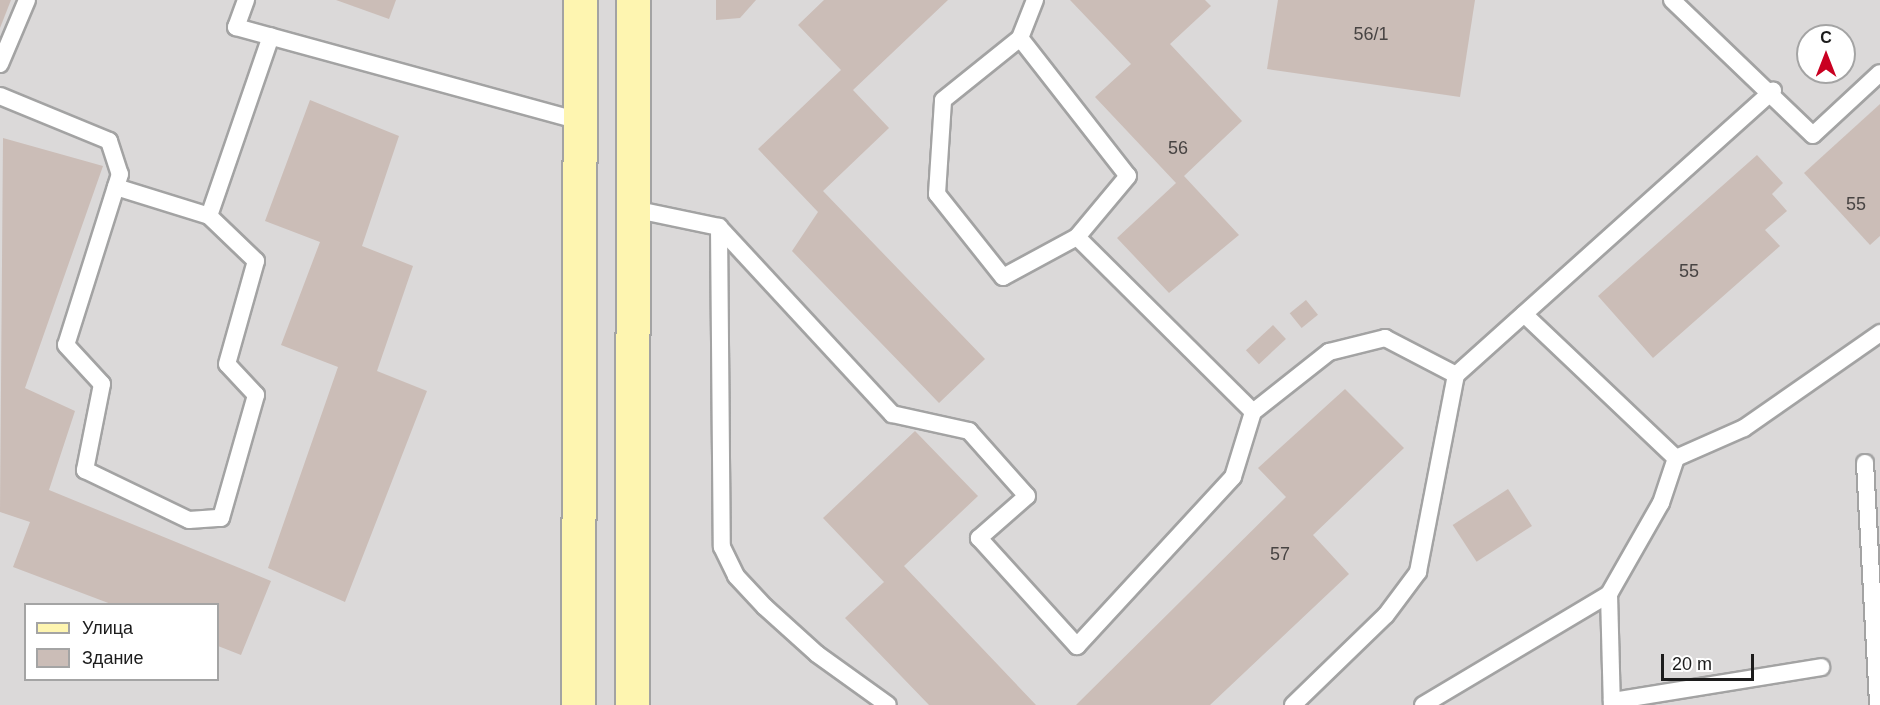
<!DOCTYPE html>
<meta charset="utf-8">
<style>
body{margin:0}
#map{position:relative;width:1880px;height:705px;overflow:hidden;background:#efe8e1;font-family:Arial,sans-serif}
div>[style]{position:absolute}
.residential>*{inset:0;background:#dbd9d9}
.building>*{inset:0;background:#cbbdb7;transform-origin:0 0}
.roads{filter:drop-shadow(2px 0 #a3a3a3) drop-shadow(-2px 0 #a3a3a3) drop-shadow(0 2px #a3a3a3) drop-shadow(0 -2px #a3a3a3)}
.lane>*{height:16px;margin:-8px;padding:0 8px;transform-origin:8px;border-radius:8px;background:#fff}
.secondary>*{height:33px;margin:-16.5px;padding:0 16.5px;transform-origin:16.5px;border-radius:16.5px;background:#fef5b0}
span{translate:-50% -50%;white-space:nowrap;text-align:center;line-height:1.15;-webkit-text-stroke:5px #fff;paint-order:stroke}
.number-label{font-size:18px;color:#484443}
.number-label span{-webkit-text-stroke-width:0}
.legend{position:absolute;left:24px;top:603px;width:195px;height:78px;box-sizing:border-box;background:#fff;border:2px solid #a4a4a4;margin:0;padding:8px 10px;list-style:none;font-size:18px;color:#1c1c1c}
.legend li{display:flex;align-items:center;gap:12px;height:30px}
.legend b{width:30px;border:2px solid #a4a4a4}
.north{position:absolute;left:1796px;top:24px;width:60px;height:60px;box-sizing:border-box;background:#fff;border:2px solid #a4a4a4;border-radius:50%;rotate:0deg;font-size:16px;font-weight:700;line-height:24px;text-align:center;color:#1c1c1c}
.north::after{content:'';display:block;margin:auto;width:21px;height:27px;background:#c90021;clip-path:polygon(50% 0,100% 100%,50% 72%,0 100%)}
.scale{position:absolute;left:1661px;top:654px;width:93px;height:27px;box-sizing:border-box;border:3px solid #1c1c1c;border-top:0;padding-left:8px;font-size:18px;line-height:21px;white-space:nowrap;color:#1c1c1c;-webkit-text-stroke:4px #fff;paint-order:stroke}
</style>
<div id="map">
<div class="residential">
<i style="clip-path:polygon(evenodd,0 0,1880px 0,1880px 705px,0 705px,0 0,1808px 36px,1844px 36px,1844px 72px,1808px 72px,1808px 36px,0 0,26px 604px,218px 604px,218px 680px,26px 680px,26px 604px)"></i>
</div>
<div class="building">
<i style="clip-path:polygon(0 0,11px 0,0 28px)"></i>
<i style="clip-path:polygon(336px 0,396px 0,389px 19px)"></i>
<i style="clip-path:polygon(716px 0,756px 0,740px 18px,716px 20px)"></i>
<i style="clip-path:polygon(824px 0,948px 0,853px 90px,889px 128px,823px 191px,985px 359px,939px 403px,792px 251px,818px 212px,758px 149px,841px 70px,798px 25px)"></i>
<i style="clip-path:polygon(1070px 0,1205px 0,1211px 6px,1170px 44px,1242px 121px,1184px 176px,1239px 235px,1169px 293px,1117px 238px,1176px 183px,1095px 97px,1131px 64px)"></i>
<i style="clip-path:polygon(1278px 0,1475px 0,1460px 97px,1267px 69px)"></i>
<i style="clip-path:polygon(310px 100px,399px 136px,362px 246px,413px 266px,377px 371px,427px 391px,345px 602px,268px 568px,338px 367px,281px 345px,320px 242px,265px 221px)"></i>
<i style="clip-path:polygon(1880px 104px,1880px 236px,1870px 245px,1804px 173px)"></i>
<i style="clip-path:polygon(3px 138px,103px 166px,25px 388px,75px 411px,49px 490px,271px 581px,241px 655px,218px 646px,218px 604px,111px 604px,13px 567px,30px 522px,0 512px)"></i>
<i style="clip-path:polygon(1757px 155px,1783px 183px,1772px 194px,1787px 211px,1765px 230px,1780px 246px,1653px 358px,1598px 296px)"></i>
<i style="left:1306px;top:300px;width:19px;height:21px;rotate:51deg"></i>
<i style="left:1273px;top:325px;width:19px;height:37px;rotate:47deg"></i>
<i style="clip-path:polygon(1345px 389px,1404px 448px,1313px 535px,1349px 574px,1210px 705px,1076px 705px,1286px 497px,1258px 468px)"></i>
<i style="clip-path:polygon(915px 431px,978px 496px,904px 566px,1036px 705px,929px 705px,845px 618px,884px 582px,823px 518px)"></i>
<i style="left:1508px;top:489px;width:44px;height:66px;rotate:57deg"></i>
</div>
<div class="roads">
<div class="lane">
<i style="left:246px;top:0;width:29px;rotate:110deg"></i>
<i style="left:236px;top:27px;width:353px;rotate:15.3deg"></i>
<i style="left:1672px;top:0;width:195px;rotate:43.8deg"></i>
<i style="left:1813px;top:135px;width:91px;rotate:-42.8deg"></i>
<i style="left:1020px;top:38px;width:175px;rotate:52deg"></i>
<i style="left:1128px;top:176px;width:80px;rotate:129.9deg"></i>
<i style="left:1077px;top:237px;width:84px;rotate:151.6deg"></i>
<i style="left:1003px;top:277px;width:106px;rotate:-128.5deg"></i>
<i style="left:937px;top:194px;width:94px;rotate:-86.3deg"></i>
<i style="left:943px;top:100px;width:99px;rotate:-38.8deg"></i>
<i style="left:1020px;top:38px;width:41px;rotate:-68.5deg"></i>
<i style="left:0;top:64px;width:69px;rotate:-67.1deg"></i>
<i style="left:0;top:96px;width:118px;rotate:22.4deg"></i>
<i style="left:109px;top:141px;width:35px;rotate:72deg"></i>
<i style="left:120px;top:174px;width:179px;rotate:107.5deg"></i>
<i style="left:66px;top:345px;width:53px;rotate:47.3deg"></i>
<i style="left:102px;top:384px;width:88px;rotate:101.2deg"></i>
<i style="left:85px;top:470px;width:115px;rotate:25.7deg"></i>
<i style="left:189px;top:520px;width:32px;rotate:-4deg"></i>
<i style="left:221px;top:518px;width:128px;rotate:-74.1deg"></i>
<i style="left:256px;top:395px;width:42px;rotate:-133.1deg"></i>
<i style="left:227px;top:364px;width:107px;rotate:-74.3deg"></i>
<i style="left:256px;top:261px;width:65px;rotate:-136.2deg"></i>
<i style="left:209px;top:216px;width:190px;rotate:-71deg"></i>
<i style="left:116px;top:187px;width:97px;rotate:17.3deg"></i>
<i style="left:633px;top:209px;width:88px;rotate:11.8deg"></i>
<i style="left:719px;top:227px;width:255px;rotate:47.2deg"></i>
<i style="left:892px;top:414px;width:79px;rotate:12.4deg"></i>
<i style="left:969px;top:431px;width:87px;rotate:48.3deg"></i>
<i style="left:1027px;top:496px;width:64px;rotate:138.8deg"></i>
<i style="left:979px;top:538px;width:146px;rotate:47.8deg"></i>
<i style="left:1077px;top:646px;width:230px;rotate:-47.3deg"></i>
<i style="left:1233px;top:477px;width:68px;rotate:-72.9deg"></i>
<i style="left:1253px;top:412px;width:97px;rotate:-38.3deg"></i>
<i style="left:1329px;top:352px;width:58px;rotate:-14deg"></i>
<i style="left:1385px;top:338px;width:80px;rotate:27.5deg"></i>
<i style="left:1456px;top:375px;width:426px;rotate:-41.9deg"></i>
<i style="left:719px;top:227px;width:320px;rotate:89.5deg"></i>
<i style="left:722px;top:547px;width:32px;rotate:64deg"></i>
<i style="left:736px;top:576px;width:42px;rotate:46.9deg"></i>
<i style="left:765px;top:607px;width:70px;rotate:42.1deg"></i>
<i style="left:817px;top:654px;width:87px;rotate:35.7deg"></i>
<i style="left:1077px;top:237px;width:248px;rotate:44.8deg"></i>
<i style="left:1524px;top:314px;width:209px;rotate:43.5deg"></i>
<i style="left:1676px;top:458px;width:74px;rotate:-23.8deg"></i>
<i style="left:1744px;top:428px;width:166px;rotate:-34.9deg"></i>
<i style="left:1865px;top:463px;width:242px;rotate:86.9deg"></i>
<i style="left:1609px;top:594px;width:111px;rotate:88.5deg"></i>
<i style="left:1612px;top:701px;width:212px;rotate:-9.2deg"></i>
<i style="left:1293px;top:705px;width:129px;rotate:-44.1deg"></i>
<i style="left:1386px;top:615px;width:54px;rotate:-53.3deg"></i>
<i style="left:1418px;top:572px;width:201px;rotate:-79.1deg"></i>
<i style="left:1423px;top:705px;width:217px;rotate:-30.8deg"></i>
<i style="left:1609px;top:594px;width:105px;rotate:-60.3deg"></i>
<i style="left:1661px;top:503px;width:47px;rotate:-71.6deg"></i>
</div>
<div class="secondary">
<i style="left:578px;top:705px;width:705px;rotate:-89.84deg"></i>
<i style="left:632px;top:705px;width:705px;rotate:-89.92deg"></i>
</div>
</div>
<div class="number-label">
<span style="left:1371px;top:34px">56/1</span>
<span style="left:1178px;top:148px">56</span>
<span style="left:1856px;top:204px">55</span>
<span style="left:1689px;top:271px">55</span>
<span style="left:1280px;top:554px">57</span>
</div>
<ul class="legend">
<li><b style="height:8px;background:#fef5b0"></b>Улица</li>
<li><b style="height:16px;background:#cbbdb7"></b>Здание</li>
</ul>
<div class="north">С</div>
<div class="scale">20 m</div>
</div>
